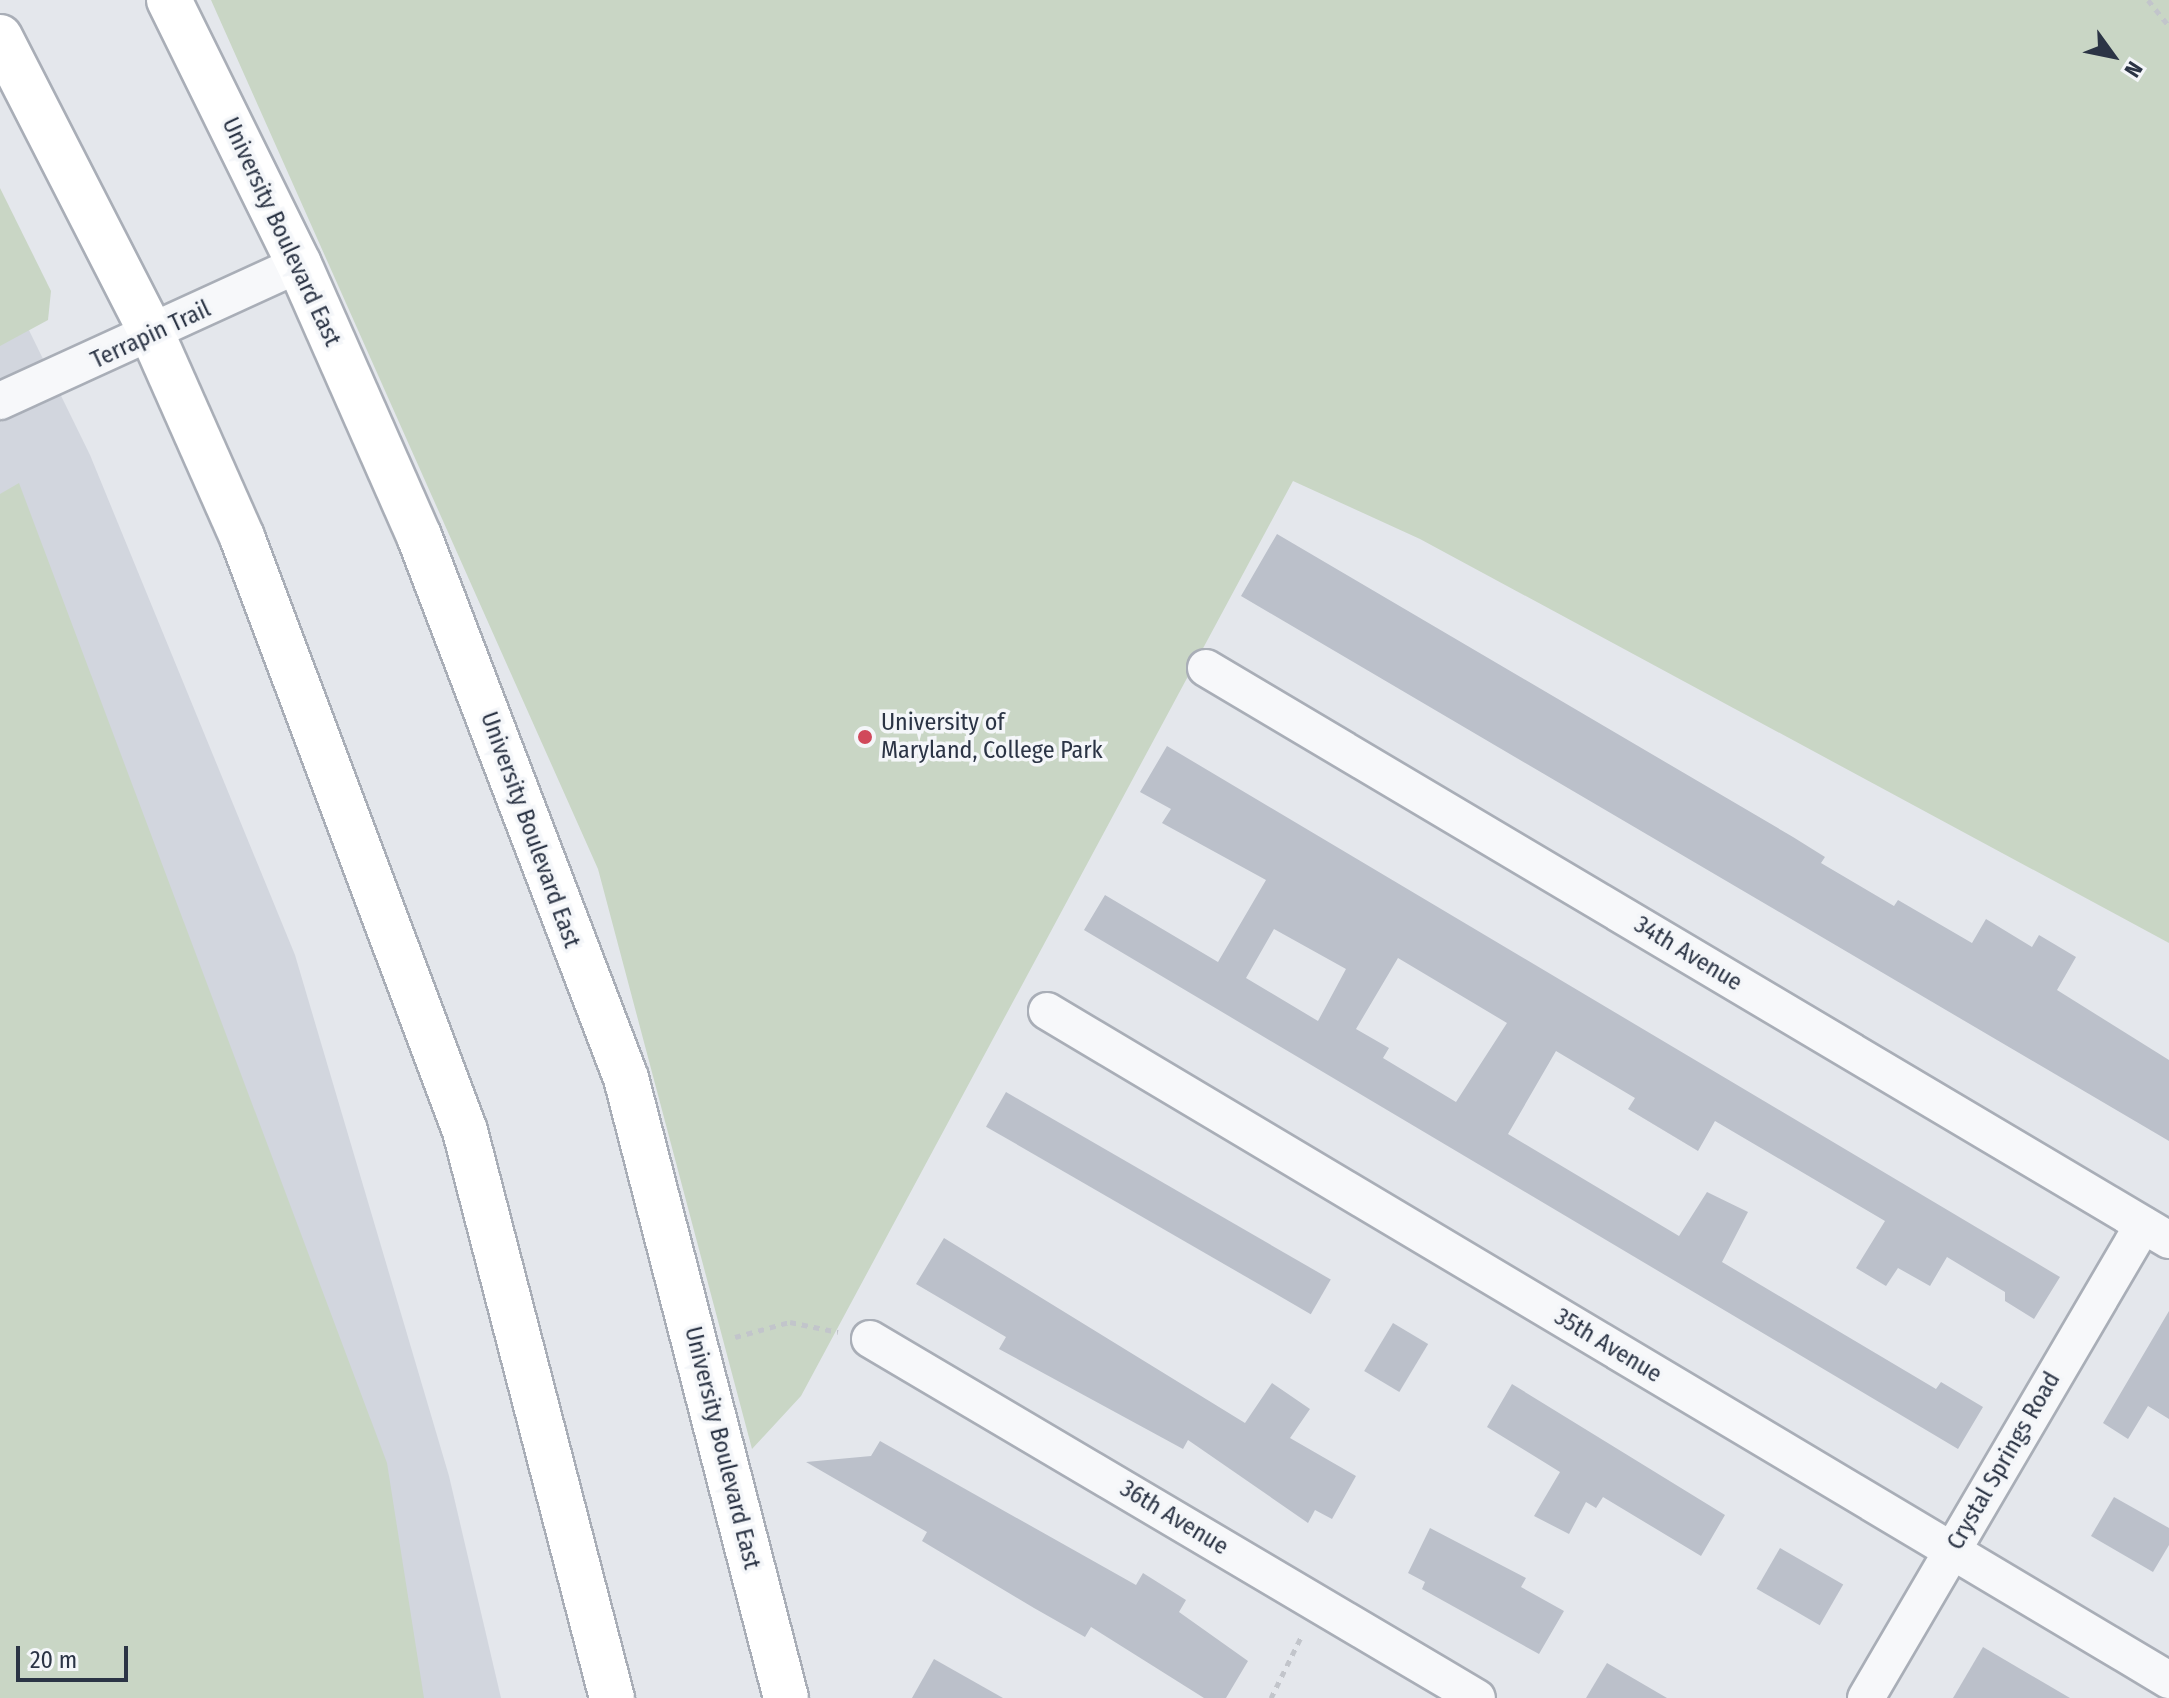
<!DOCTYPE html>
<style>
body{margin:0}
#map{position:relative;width:2169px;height:1698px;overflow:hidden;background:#e4e7ec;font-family:"Fira Sans Condensed",sans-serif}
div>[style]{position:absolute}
.built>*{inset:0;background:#d2d6de}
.green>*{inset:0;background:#c9d6c5}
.building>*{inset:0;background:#bbc0ca;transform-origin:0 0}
.path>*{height:5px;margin-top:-2.5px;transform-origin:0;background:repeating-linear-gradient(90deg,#c2c5cb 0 6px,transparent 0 12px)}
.roads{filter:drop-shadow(2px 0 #a9aeb7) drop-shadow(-2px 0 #a9aeb7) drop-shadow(0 2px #a9aeb7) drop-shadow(0 -2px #a9aeb7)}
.minor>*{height:36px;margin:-18px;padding:0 18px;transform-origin:18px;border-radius:18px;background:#f7f8fa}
.primary>*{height:44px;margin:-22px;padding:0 22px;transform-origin:22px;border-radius:22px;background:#fff}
.dots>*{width:22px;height:22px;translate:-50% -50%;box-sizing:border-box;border:4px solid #f4f6f9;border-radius:50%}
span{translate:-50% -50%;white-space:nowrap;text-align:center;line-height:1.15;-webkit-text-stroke:7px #f4f6f9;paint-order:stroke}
.street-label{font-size:24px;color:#2b3445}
.poi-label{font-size:24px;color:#2b3445}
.left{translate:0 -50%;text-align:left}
.north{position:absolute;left:2073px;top:16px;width:80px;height:80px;-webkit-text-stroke:6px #f4f6f9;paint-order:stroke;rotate:123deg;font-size:22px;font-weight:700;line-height:32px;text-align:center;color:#2b3445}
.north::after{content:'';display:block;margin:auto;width:28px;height:36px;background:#2b3445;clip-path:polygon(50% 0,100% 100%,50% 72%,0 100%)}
.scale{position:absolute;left:16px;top:1646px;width:112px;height:36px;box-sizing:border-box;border:4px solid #2b3445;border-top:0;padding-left:10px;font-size:24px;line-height:28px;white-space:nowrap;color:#2b3445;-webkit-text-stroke:6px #f4f6f9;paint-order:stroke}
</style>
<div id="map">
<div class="built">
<i style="clip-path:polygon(0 271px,90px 455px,295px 955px,449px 1476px,501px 1698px,0 1698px)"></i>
</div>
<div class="green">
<i style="clip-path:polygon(211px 0,2169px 0,2169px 943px,1420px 539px,1293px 481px,801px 1396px,752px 1449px,598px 869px)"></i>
<i style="clip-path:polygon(0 188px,51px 291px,48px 320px,0 346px)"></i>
<i style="clip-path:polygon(19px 483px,387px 1463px,424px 1698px,0 1698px,0 494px)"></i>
</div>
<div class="building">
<i style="clip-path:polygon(1277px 534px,1793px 837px,1825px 857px,1821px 863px,1894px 906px,1898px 900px,1972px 943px,1986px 919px,2032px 947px,2039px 935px,2076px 957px,2057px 990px,2169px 1060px,2169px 1141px,1241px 596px)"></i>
<i style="clip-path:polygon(evenodd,1167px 746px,2060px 1277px,2034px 1319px,2005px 1301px,2005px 1292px,1947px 1257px,1930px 1286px,1898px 1268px,1886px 1286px,1856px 1268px,1885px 1221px,1715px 1121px,1698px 1151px,1628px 1109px,1635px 1098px,1556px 1051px,1508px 1134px,1679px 1236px,1707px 1192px,1748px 1212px,1722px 1262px,1936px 1389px,1941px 1382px,1983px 1407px,1958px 1449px,1084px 930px,1105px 895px,1218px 962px,1266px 880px,1162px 823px,1171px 809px,1140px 792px,1167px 746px,1274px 929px,1346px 969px,1318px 1021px,1246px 978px,1274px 929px,1167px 746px,1398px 958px,1507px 1023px,1456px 1102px,1383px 1058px,1389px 1048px,1356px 1029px,1398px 958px)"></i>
<i style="left:1006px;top:1092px;width:375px;height:40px;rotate:30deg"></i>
<i style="clip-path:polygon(944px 1238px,1245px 1423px,1272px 1383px,1310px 1409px,1290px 1438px,1356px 1476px,1332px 1519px,1315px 1510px,1308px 1523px,1188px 1440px,1183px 1449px,999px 1349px,1006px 1337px,916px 1284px)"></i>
<i style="clip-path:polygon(2169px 1311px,2169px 1419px,2148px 1406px,2128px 1439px,2103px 1423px)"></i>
<i style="left:1393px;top:1323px;width:41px;height:56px;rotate:31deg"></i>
<i style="clip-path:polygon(1512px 1384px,1725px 1515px,1701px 1556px,1603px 1497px,1596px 1508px,1586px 1502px,1569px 1534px,1534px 1516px,1560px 1472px,1487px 1427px)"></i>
<i style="clip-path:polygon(880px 1441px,1136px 1585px,1143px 1573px,1186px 1600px,1179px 1612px,1248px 1661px,1226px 1698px,1204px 1698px,1091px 1627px,1085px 1637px,1034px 1608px,922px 1541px,927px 1532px,806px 1462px,871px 1456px)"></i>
<i style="clip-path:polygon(2114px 1497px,2169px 1528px,2169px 1545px,2153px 1572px,2091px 1536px)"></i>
<i style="clip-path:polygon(1430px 1528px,1526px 1578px,1521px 1587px,1564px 1611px,1539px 1654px,1422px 1589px,1425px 1582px,1408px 1573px)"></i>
<i style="left:1780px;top:1548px;width:73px;height:47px;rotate:30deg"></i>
<i style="clip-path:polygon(1983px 1647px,2070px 1698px,1953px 1698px)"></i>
<i style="clip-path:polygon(934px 1659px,1003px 1698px,912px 1698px)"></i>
<i style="clip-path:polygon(1607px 1663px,1667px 1698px,1586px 1698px)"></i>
</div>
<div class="path">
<i style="left:2148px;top:0;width:33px;rotate:51deg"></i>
<i style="left:735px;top:1337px;width:57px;rotate:-15.3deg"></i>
<i style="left:790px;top:1322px;width:49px;rotate:11.8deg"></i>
<i style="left:1271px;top:1698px;width:68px;rotate:-63.8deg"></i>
</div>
<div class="roads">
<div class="minor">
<i style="left:0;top:401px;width:329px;rotate:-24.6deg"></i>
<i style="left:1206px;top:668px;width:1120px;rotate:30.71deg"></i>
<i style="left:1047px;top:1011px;width:1306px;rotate:30.81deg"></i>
<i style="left:870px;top:1339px;width:705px;rotate:30.6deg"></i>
<i style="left:1866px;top:1698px;width:548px;rotate:-59.65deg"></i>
</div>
<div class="primary">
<i style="left:169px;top:0;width:294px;rotate:63.8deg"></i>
<i style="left:299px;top:264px;width:297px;rotate:66.2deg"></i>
<i style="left:419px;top:536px;width:580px;rotate:69.1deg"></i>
<i style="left:626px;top:1078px;width:640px;rotate:75.53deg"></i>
<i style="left:0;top:37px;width:336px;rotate:62.9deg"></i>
<i style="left:153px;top:336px;width:220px;rotate:66.1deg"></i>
<i style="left:242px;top:537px;width:634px;rotate:69.42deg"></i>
<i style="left:465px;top:1131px;width:586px;rotate:75.47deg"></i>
</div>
</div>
<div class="dots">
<i style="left:865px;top:737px;background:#d1495b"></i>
</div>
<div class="street-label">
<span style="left:281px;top:232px;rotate:65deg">University Boulevard East</span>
<span style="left:151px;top:335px;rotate:-25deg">Terrapin Trail</span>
<span style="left:530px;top:830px;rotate:70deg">University Boulevard East</span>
<span style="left:1688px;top:954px;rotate:31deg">34th Avenue</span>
<span style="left:1608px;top:1346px;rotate:31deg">35th Avenue</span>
<span style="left:722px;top:1448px;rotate:76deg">University Boulevard East</span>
<span style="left:2004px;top:1461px;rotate:-60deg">Crystal Springs Road</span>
<span style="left:1174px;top:1518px;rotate:31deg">36th Avenue</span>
</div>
<div class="poi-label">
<span class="left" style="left:881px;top:737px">University of<br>Maryland, College Park</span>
</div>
<div class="north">N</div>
<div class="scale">20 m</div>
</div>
